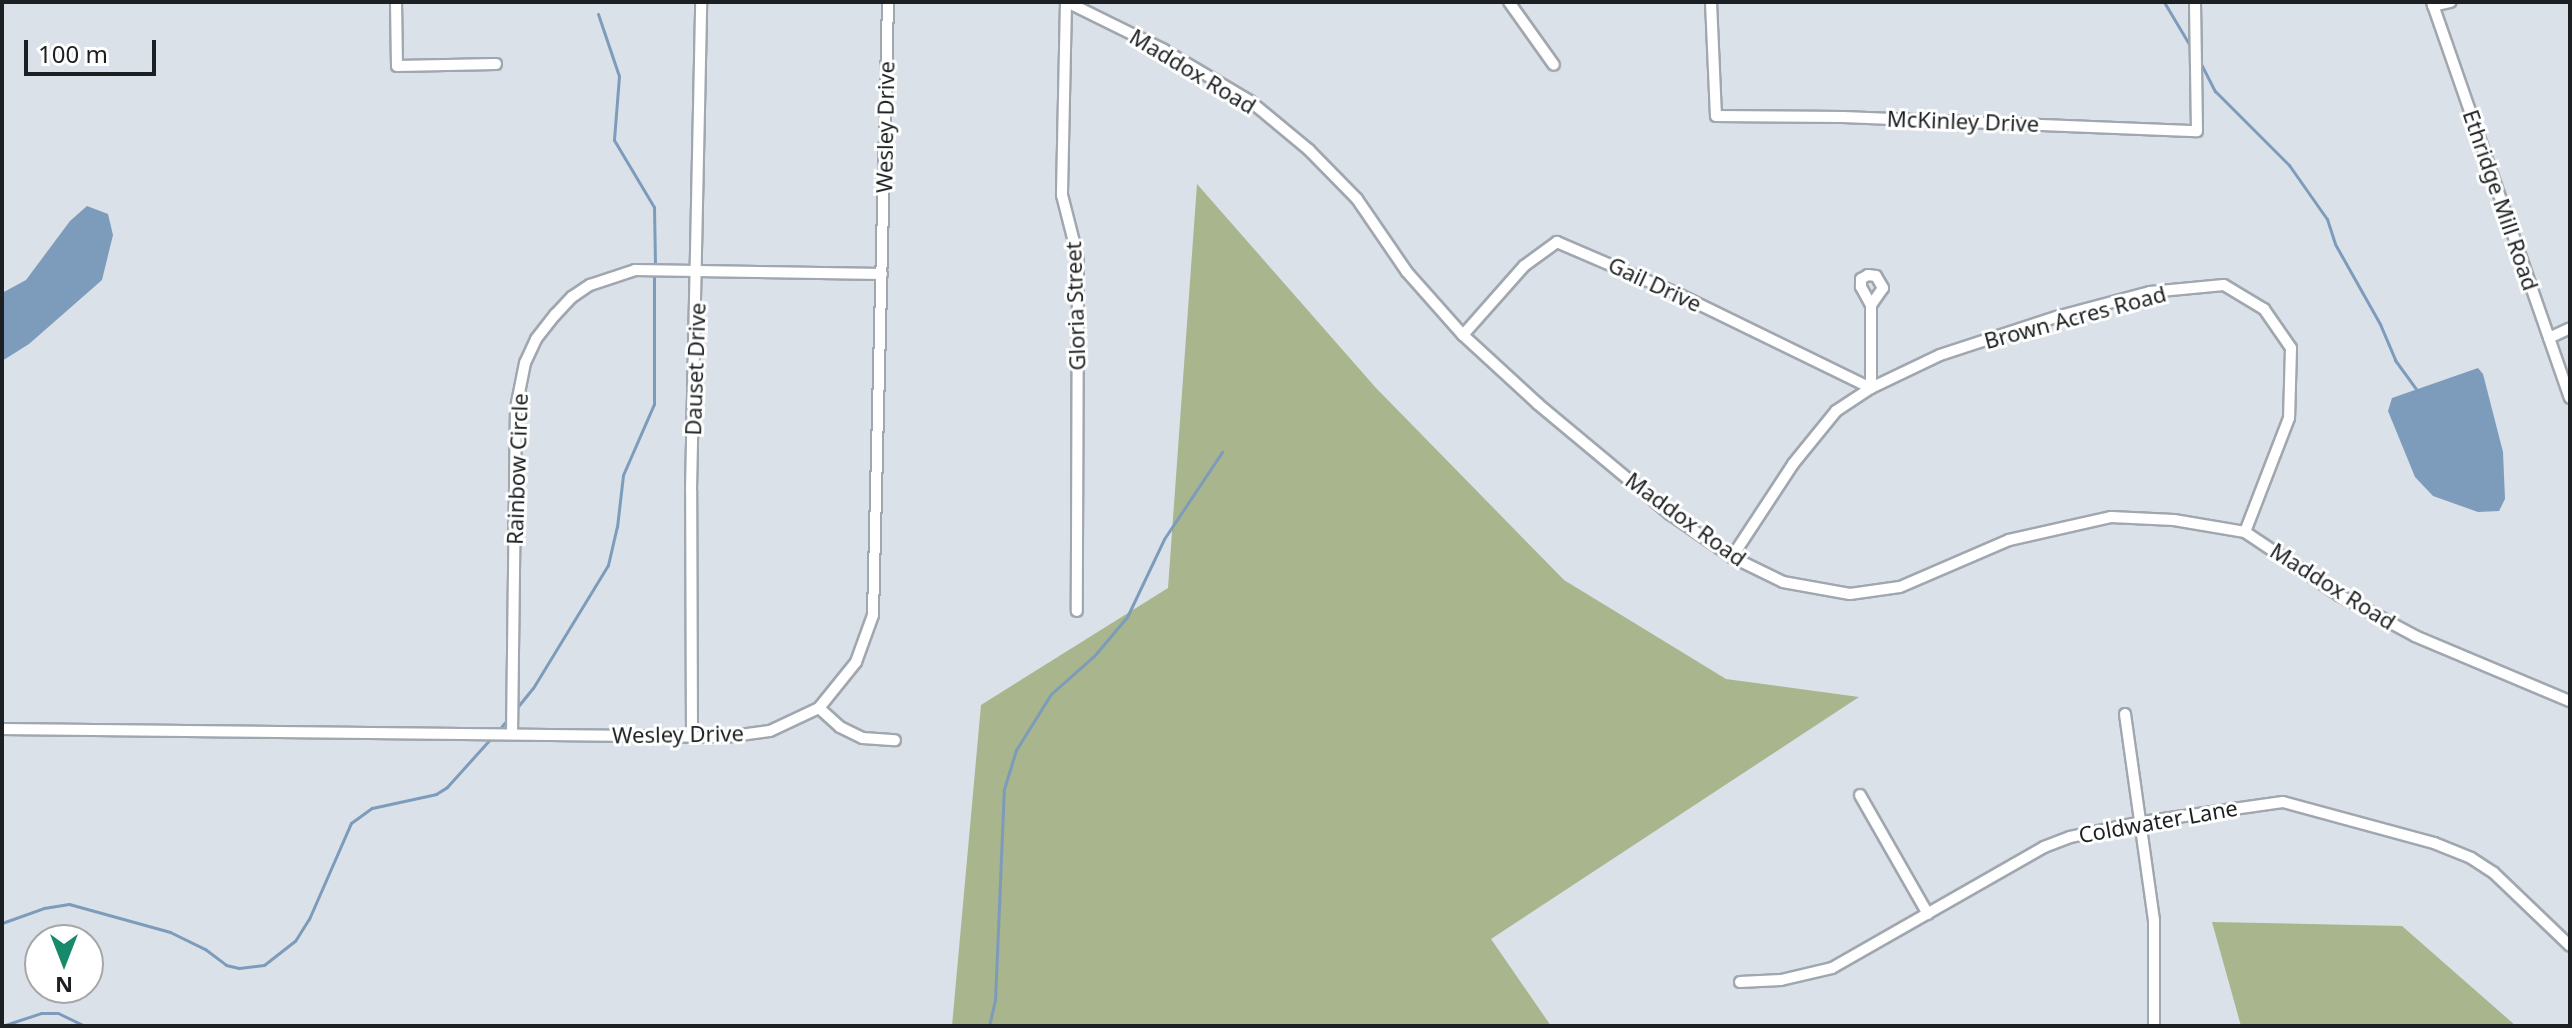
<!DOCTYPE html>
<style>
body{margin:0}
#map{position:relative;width:2572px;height:1028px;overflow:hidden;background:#dae1e9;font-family:"Noto Sans",sans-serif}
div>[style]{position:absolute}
.forest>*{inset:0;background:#a8b58d}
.water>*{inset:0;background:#7d9cbb}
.stream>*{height:3px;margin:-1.5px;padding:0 1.5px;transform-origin:1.5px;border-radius:1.5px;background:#7d9cbb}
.roads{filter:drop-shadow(2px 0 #a1a7af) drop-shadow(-2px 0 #a1a7af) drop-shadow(0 2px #a1a7af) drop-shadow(0 -2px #a1a7af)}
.minor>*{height:10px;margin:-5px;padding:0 5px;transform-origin:5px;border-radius:5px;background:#fff}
span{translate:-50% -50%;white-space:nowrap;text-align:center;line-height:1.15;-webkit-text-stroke:6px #fff;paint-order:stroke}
.street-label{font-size:22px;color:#1d2022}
.frame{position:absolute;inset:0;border:4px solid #1d2022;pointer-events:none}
.north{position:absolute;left:24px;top:924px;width:80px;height:80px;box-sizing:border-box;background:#fff;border:2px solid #a5a6a7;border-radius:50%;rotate:180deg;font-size:22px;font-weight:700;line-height:32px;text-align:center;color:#1d2022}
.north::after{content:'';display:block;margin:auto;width:28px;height:36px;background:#168a6a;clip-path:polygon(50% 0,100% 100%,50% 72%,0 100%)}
.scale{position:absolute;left:24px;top:40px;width:132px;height:36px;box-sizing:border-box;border:4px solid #1d2022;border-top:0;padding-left:10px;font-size:24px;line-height:28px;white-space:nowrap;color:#1d2022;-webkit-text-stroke:6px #fff;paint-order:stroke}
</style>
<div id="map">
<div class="forest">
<i style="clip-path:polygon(1197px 184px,1376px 388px,1564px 580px,1726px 679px,1859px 697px,1491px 939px,1551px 1026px,952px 1026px,981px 705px,1168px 588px)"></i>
<i style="clip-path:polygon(2212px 922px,2402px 926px,2516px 1026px,2241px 1026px)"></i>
</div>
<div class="water">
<i style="clip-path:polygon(87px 206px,108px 214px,113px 235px,102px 280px,29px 344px,2px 361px,2px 293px,26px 280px,70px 221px)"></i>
<i style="clip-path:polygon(2478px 368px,2483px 374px,2503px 452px,2505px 499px,2499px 511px,2478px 512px,2433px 496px,2415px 477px,2388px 411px,2392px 398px)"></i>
</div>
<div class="stream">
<i style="left:2164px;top:2px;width:55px;rotate:59.2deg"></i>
<i style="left:598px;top:14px;width:65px;rotate:71.3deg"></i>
<i style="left:619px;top:76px;width:64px;rotate:94.5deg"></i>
<i style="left:614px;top:140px;width:78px;rotate:59.2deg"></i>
<i style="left:654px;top:207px;width:59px;rotate:89deg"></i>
<i style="left:2200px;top:62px;width:33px;rotate:63deg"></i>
<i style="left:2215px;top:91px;width:105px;rotate:45deg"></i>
<i style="left:2289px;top:165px;width:66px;rotate:54.9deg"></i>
<i style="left:2327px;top:219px;width:26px;rotate:72deg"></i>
<i style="left:2335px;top:244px;width:92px;rotate:60.6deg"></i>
<i style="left:2380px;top:324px;width:39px;rotate:67deg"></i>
<i style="left:2395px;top:360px;width:36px;rotate:54deg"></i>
<i style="left:515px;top:710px;width:28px;rotate:-51deg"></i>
<i style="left:533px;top:688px;width:144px;rotate:-58.6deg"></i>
<i style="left:608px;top:565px;width:39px;rotate:-77deg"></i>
<i style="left:617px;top:527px;width:52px;rotate:-83.4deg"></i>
<i style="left:623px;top:475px;width:77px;rotate:-66.4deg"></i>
<i style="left:654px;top:404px;width:130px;rotate:-90deg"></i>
<i style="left:497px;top:732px;width:17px;rotate:-50deg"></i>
<i style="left:2px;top:923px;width:45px;rotate:-19.7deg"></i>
<i style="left:44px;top:908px;width:25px;rotate:-9deg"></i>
<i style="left:69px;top:904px;width:105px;rotate:15.5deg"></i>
<i style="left:170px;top:932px;width:39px;rotate:26deg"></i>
<i style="left:205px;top:949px;width:26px;rotate:37deg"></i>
<i style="left:226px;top:965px;width:13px;rotate:13deg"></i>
<i style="left:239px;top:968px;width:25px;rotate:-7deg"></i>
<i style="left:264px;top:965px;width:39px;rotate:-38deg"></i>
<i style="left:295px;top:941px;width:26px;rotate:-58deg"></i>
<i style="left:309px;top:919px;width:105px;rotate:-66.4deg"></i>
<i style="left:351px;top:823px;width:26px;rotate:-36deg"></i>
<i style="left:372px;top:808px;width:66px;rotate:-12.3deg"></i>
<i style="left:436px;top:794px;width:13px;rotate:-32deg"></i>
<i style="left:447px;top:787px;width:67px;rotate:-48deg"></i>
<i style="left:2px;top:1026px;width:41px;rotate:-18.4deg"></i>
<i style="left:41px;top:1013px;width:17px"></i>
<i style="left:58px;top:1013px;width:30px;rotate:26deg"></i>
<i style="left:989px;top:1026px;width:26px;rotate:-77deg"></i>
<i style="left:995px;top:1001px;width:212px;rotate:-87.6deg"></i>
<i style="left:1004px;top:789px;width:41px;rotate:-72.9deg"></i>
<i style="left:1016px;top:750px;width:66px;rotate:-58deg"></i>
<i style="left:1051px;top:694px;width:57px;rotate:-41.5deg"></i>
<i style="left:1094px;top:656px;width:51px;rotate:-49.8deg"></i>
<i style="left:1127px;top:617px;width:86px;rotate:-64.6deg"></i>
<i style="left:1164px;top:539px;width:105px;rotate:-56.3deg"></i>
</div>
<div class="roads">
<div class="minor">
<i style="left:396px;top:2px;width:64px;rotate:89.1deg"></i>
<i style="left:397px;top:66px;width:99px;rotate:-1.2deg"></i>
<i style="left:1066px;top:2px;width:193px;rotate:91.2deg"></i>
<i style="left:1062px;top:195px;width:65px;rotate:75.7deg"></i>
<i style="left:1078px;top:258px;width:353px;rotate:90.2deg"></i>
<i style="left:1067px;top:2px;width:108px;rotate:26.3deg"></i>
<i style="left:1164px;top:50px;width:100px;rotate:30.7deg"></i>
<i style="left:1250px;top:101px;width:77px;rotate:39.7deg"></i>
<i style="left:1309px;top:150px;width:69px;rotate:45.6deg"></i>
<i style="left:1357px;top:199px;width:88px;rotate:55.6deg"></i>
<i style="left:1407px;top:272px;width:84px;rotate:48.4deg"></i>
<i style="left:1463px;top:335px;width:102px;rotate:42.6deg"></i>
<i style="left:1538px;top:404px;width:172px;rotate:39.8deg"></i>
<i style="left:1670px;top:514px;width:75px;rotate:34.7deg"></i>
<i style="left:1732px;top:557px;width:57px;rotate:26.1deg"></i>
<i style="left:1783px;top:582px;width:68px;rotate:10.2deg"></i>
<i style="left:1850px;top:594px;width:50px;rotate:-8deg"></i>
<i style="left:1900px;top:587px;width:119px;rotate:-23.3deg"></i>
<i style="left:2009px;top:540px;width:105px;rotate:-12.7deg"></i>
<i style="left:2111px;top:517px;width:63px;rotate:2.7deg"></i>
<i style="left:2174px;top:520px;width:72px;rotate:9.6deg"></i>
<i style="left:2245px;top:532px;width:113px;rotate:33.8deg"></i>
<i style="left:2339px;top:595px;width:86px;rotate:28.3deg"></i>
<i style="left:2415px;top:636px;width:168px;rotate:22.8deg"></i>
<i style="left:1509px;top:2px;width:77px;rotate:54.5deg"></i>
<i style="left:1711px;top:2px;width:114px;rotate:87.5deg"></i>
<i style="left:1716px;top:116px;width:127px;rotate:0.5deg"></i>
<i style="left:1843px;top:117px;width:354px;rotate:2.3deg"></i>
<i style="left:2197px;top:131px;width:129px;rotate:-90.9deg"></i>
<i style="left:2432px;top:2px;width:419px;rotate:70.8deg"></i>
<i style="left:2433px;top:6px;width:18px;rotate:-13deg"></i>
<i style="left:1463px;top:335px;width:92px;rotate:-48.5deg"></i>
<i style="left:1524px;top:266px;width:41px;rotate:-36deg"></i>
<i style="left:1557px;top:242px;width:129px;rotate:23.2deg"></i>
<i style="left:1676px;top:293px;width:217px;rotate:26deg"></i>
<i style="left:1871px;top:388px;width:83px;rotate:-90deg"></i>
<i style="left:1871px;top:305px;width:21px;rotate:-119deg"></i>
<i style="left:1861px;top:287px;width:8px;rotate:-90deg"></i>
<i style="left:1861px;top:279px;width:8px;rotate:-30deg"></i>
<i style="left:1868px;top:275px;width:8px;rotate:7deg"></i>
<i style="left:1876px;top:276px;width:14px;rotate:60deg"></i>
<i style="left:1883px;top:288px;width:21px;rotate:125deg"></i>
<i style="left:2549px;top:338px;width:23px;rotate:-25deg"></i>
<i style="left:1732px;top:557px;width:111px;rotate:-56.7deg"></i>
<i style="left:1793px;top:464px;width:68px;rotate:-50.9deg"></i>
<i style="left:1836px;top:411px;width:42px;rotate:-33.3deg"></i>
<i style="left:1871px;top:388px;width:76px;rotate:-25.6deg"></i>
<i style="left:1940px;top:355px;width:122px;rotate:-18.1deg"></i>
<i style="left:2056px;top:317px;width:97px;rotate:-14.9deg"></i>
<i style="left:2150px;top:292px;width:74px;rotate:-5.4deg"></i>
<i style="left:2224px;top:285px;width:47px;rotate:31deg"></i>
<i style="left:2264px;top:309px;width:47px;rotate:55.3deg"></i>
<i style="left:2291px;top:348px;width:70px;rotate:91.6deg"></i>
<i style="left:2289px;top:418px;width:122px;rotate:111.1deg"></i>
<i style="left:819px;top:708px;width:28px;rotate:42deg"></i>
<i style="left:840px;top:727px;width:25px;rotate:26deg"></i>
<i style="left:863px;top:738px;width:32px;rotate:4deg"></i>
<i style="left:2125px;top:714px;width:208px;rotate:82deg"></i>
<i style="left:2154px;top:920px;width:106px;rotate:90deg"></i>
<i style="left:2px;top:729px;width:723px;rotate:0.63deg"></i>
<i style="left:725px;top:737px;width:45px;rotate:-7.6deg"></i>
<i style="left:770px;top:731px;width:54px;rotate:-25.1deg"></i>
<i style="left:819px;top:708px;width:59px;rotate:-51.2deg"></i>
<i style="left:856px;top:662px;width:50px;rotate:-70.1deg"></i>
<i style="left:873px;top:615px;width:613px;rotate:-88.6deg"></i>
<i style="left:512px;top:734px;width:326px;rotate:-89.3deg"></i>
<i style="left:516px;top:408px;width:46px;rotate:-78.7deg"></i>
<i style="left:525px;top:363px;width:26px;rotate:-65deg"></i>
<i style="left:536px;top:339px;width:31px;rotate:-52deg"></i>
<i style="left:555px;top:315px;width:25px;rotate:-47deg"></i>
<i style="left:572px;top:297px;width:22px;rotate:-34deg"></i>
<i style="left:590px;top:285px;width:47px;rotate:-18.4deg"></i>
<i style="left:635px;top:270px;width:247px;rotate:0.9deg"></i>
<i style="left:692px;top:736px;width:246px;rotate:-90.2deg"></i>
<i style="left:691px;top:490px;width:488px;rotate:-88.8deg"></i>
<i style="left:1860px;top:795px;width:137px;rotate:60.3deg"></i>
<i style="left:1740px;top:982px;width:41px;rotate:-2.8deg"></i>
<i style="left:1781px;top:980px;width:52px;rotate:-13.2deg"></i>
<i style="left:1832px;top:968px;width:244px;rotate:-29.7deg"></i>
<i style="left:2044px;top:847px;width:28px;rotate:-21deg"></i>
<i style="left:2070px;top:837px;width:74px;rotate:-11.8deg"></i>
<i style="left:2142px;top:822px;width:142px;rotate:-8.1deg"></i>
<i style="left:2283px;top:802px;width:156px;rotate:15.2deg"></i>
<i style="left:2434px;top:843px;width:40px;rotate:22deg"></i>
<i style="left:2471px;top:858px;width:27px;rotate:33deg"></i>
<i style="left:2494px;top:873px;width:105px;rotate:43.8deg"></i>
</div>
</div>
<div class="street-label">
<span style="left:1193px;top:71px;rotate:31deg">Maddox Road</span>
<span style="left:1963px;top:121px;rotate:2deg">McKinley Drive</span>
<span style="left:885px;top:127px;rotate:-89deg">Wesley Drive</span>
<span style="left:2501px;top:200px;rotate:71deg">Ethridge Mill Road</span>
<span style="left:1655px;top:284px;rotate:25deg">Gail Drive</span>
<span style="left:1075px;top:306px;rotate:-92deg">Gloria Street</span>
<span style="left:2075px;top:317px;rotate:-15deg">Brown Acres Road</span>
<span style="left:695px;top:369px;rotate:-88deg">Dauset Drive</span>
<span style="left:517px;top:469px;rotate:-88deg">Rainbow Circle</span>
<span style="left:1686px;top:519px;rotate:36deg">Maddox Road</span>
<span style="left:2333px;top:586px;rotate:32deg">Maddox Road</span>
<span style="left:678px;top:734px;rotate:-1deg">Wesley Drive</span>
<span style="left:2158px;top:821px;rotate:-10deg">Coldwater Lane</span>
</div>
<div class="frame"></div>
<div class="north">N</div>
<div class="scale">100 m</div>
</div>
